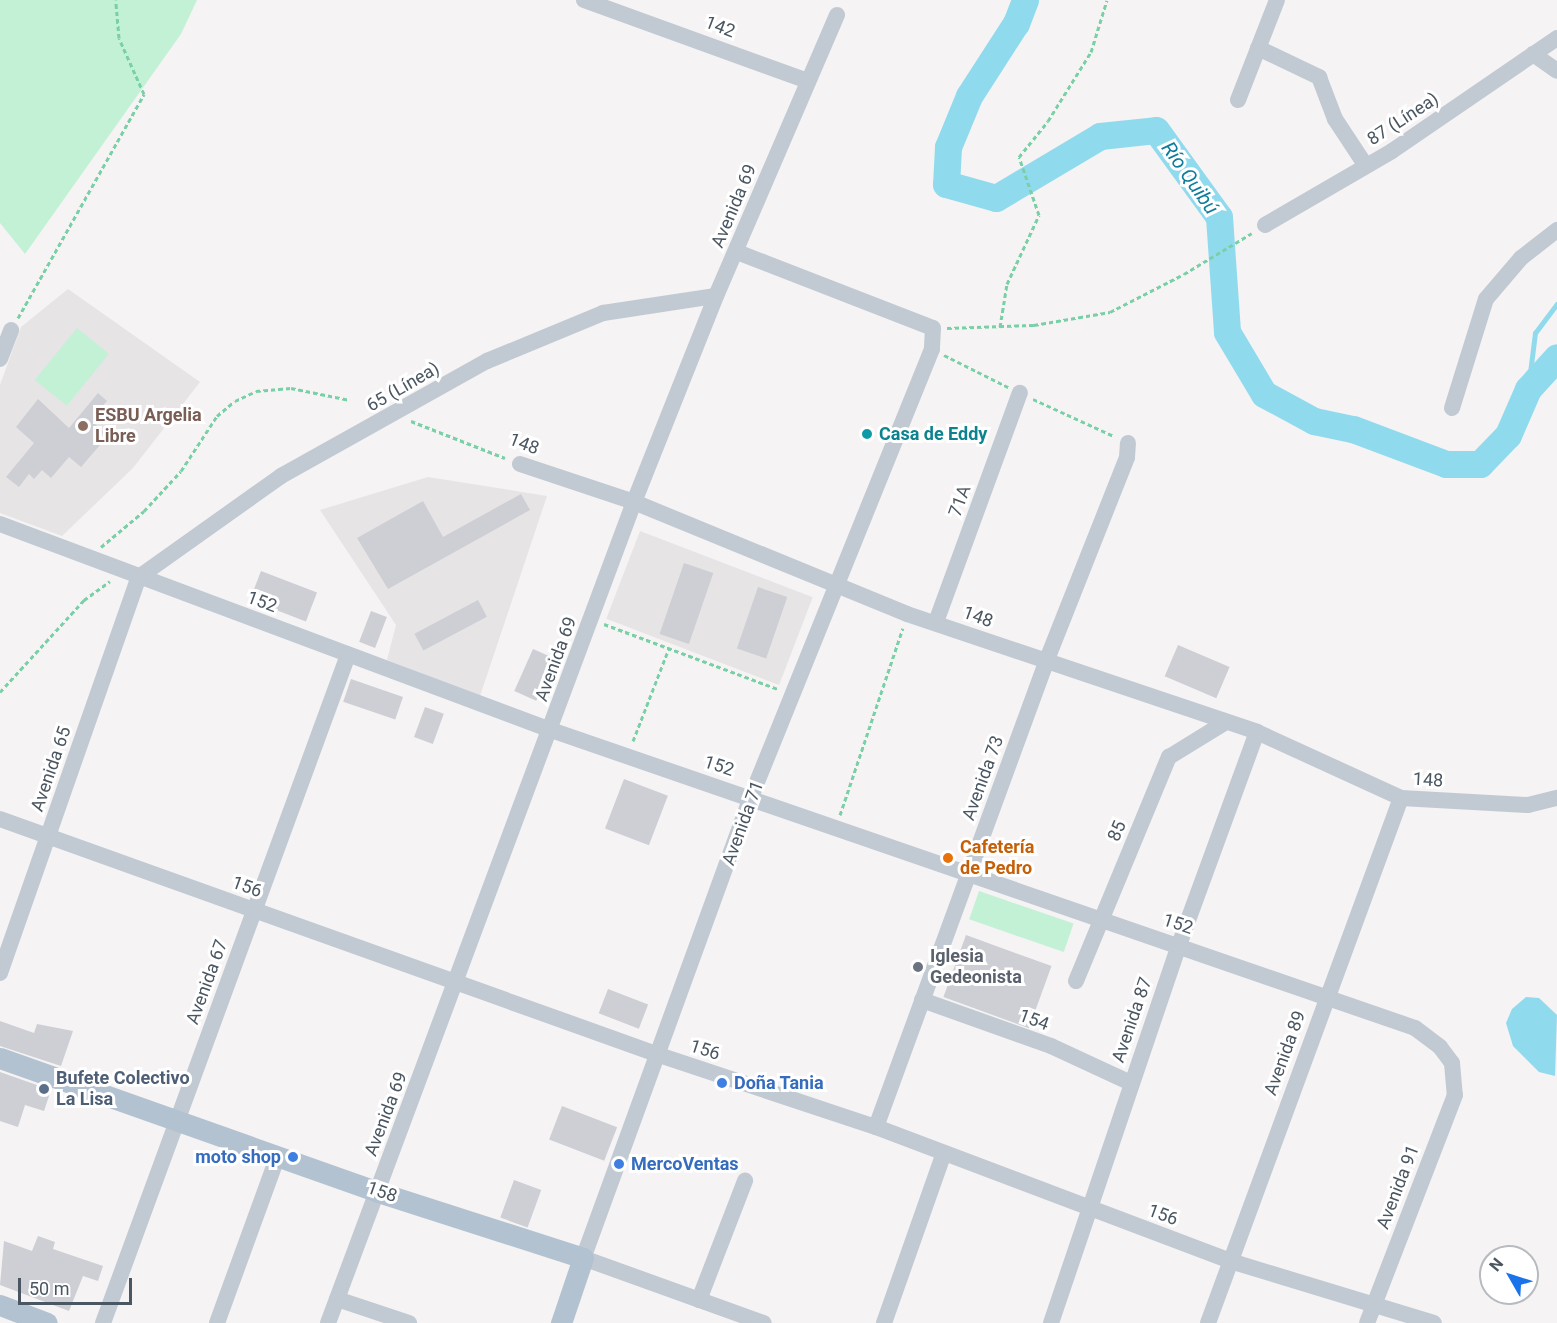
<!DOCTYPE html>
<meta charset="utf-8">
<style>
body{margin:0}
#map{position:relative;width:1557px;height:1323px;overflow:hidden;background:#f5f3f3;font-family:Roboto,sans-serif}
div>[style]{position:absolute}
.education>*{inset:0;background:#e6e4e5;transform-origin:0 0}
.green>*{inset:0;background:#c3f1d5;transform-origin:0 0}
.water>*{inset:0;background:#90daee}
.stream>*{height:4.5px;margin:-2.25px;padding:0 2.25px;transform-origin:2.25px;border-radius:2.25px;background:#90daee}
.river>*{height:27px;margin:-13.5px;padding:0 13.5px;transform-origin:13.5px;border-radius:13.5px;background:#90daee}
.building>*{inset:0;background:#cdcfd5;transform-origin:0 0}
.path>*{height:3px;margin-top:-1.5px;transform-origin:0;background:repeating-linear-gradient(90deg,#7ad0a6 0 4.5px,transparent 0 7.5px)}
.minor>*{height:16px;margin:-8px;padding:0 8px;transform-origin:8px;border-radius:8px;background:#c1cad2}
.major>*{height:21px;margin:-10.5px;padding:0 10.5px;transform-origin:10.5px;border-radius:10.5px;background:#b3c2d1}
.dots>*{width:16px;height:16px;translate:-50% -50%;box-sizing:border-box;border:3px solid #fff;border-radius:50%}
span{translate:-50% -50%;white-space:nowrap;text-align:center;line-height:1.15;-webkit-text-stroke:6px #fff;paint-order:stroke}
.street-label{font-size:18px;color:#4a5661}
.education-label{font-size:18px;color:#785e54;font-weight:700}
.left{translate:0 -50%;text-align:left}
.culture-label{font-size:18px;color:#0d838f;font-weight:700}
.food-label{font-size:18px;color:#c56008;font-weight:700}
.worship-label{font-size:18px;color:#5b616d;font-weight:700}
.service-label{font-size:18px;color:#4e5e75;font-weight:700}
.shop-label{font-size:18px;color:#366cbe;font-weight:700}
.right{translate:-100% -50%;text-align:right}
.water-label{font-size:20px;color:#0c7c9b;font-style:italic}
.north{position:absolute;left:1479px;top:1245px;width:60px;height:60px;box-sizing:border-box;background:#fff;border:2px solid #b7bbc0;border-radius:50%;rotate:309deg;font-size:16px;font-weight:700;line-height:24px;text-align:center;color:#4a5661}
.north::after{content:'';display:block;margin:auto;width:21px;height:27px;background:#1a73e8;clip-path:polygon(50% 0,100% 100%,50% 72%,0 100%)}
.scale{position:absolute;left:18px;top:1278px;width:114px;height:27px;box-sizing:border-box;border:3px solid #4a5661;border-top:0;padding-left:8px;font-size:18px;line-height:21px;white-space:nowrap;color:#4a5661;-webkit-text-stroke:4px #fff;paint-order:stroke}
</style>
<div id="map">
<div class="education">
<i style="clip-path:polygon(68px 289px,200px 382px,133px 468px,62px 536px,0 513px,0 385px,21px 327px)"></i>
<i style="clip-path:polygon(428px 477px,547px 496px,480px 696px,387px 660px,396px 625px,320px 510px)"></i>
<i style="left:640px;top:531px;width:185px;height:94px;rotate:21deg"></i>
</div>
<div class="green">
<i style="clip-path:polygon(0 0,197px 0,181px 34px,25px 254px,0 223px)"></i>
<i style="left:77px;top:328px;width:41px;height:67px;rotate:39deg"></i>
<i style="left:979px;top:891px;width:100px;height:30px;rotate:19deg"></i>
</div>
<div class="water">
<i style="clip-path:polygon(1526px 997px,1539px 998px,1557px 1015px,1555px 1076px,1539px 1072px,1513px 1046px,1506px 1023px,1512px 1009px)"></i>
</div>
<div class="stream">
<i style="left:1528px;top:389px;width:56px;rotate:-82.9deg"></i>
<i style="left:1535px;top:333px;width:36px;rotate:-53deg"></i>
</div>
<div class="river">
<i style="left:1025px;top:0;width:25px;rotate:111deg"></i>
<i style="left:1016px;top:23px;width:87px;rotate:122.8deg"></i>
<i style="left:969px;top:96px;width:55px;rotate:112.4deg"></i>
<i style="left:948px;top:147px;width:37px;rotate:93deg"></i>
<i style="left:946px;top:184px;width:52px;rotate:15.6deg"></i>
<i style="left:996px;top:198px;width:121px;rotate:-30.8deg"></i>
<i style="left:1100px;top:136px;width:56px;rotate:-6.1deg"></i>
<i style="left:1156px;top:130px;width:107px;rotate:54.1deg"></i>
<i style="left:1219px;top:217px;width:115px;rotate:86deg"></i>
<i style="left:1227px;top:332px;width:72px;rotate:59.2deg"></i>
<i style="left:1264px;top:394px;width:57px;rotate:28.4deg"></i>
<i style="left:1314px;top:421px;width:40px;rotate:12deg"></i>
<i style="left:1353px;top:429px;width:99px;rotate:20.6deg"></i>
<i style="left:1446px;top:464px;width:34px"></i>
<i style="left:1480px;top:464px;width:40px;rotate:-46deg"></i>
<i style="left:1508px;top:435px;width:50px;rotate:-66.5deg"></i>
<i style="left:1528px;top:389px;width:43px;rotate:-47.8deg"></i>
</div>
<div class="building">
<i style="clip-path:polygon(98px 393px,107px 401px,99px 410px,104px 414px,95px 424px,104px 432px,96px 442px,100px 445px,81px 467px,69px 457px,51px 478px,42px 470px,34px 479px,29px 474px,19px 487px,6px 477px,34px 443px,16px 427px,38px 399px,69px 428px)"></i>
<i style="clip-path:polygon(521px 494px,530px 510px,388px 589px,357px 538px,423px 501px,443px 537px)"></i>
<i style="left:684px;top:563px;width:31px;height:75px;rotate:19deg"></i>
<i style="left:261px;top:571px;width:60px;height:31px;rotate:21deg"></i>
<i style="left:758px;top:587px;width:31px;height:65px;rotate:19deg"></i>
<i style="left:478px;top:600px;width:19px;height:72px;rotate:62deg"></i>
<i style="left:371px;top:611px;width:17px;height:33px;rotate:21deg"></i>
<i style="left:1178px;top:645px;width:56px;height:34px;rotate:23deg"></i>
<i style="left:533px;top:649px;width:24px;height:46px;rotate:24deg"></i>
<i style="left:351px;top:679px;width:55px;height:24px;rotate:19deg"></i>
<i style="left:425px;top:707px;width:20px;height:32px;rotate:20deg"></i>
<i style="left:624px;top:779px;width:47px;height:53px;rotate:21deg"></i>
<i style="left:966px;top:935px;width:91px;height:66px;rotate:20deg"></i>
<i style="left:608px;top:989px;width:43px;height:26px;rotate:21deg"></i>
<i style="clip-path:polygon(0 1021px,34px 1033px,37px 1024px,73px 1031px,61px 1066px,0 1046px)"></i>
<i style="clip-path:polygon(0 1072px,51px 1090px,44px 1111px,25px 1105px,18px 1127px,0 1121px)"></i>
<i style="left:562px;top:1106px;width:59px;height:36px;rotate:21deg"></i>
<i style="left:514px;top:1180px;width:29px;height:40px;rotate:20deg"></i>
<i style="clip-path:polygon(38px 1236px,55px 1242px,53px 1249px,103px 1266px,98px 1281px,83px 1276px,69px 1311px,0 1285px,4px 1241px,32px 1251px)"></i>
</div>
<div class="path">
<i style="left:18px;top:318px;width:257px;rotate:-60.6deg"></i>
<i style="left:144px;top:94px;width:61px;rotate:-114.1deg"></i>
<i style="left:119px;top:38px;width:38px;rotate:-95deg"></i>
<i style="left:1000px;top:327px;width:44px;rotate:-80.8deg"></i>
<i style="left:1007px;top:284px;width:76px;rotate:-65.1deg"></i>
<i style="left:1039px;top:215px;width:61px;rotate:-109deg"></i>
<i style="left:1019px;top:157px;width:46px;rotate:-51.1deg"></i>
<i style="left:1048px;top:121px;width:81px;rotate:-58.1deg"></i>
<i style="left:1091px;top:52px;width:54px;rotate:-72.9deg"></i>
<i style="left:947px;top:328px;width:87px;rotate:-2deg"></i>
<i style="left:1034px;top:325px;width:77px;rotate:-9.7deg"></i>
<i style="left:1110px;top:312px;width:83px;rotate:-27.2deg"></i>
<i style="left:1184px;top:274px;width:79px;rotate:-31.1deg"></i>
<i style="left:944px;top:355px;width:72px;rotate:26.6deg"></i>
<i style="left:1033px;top:399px;width:89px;rotate:24.6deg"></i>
<i style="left:411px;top:421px;width:101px;rotate:21.5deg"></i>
<i style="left:101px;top:547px;width:56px;rotate:-39.9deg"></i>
<i style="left:144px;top:511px;width:54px;rotate:-47.2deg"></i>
<i style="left:181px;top:471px;width:66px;rotate:-56.8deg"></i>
<i style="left:217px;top:416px;width:23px;rotate:-40deg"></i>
<i style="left:235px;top:401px;width:23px;rotate:-25deg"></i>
<i style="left:256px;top:391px;width:35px;rotate:-5deg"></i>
<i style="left:291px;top:388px;width:60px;rotate:11.5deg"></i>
<i style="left:604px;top:624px;width:186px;rotate:20.5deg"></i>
<i style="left:0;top:692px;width:125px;rotate:-47.6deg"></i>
<i style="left:84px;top:600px;width:32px;rotate:-36deg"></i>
<i style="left:633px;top:741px;width:100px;rotate:-68.8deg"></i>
<i style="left:840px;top:815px;width:197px;rotate:-71.4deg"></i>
</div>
<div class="minor">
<i style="left:584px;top:0;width:238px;rotate:19.9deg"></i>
<i style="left:1258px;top:48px;width:68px;rotate:25.4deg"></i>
<i style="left:1319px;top:77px;width:45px;rotate:69.1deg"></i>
<i style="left:1335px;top:119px;width:56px;rotate:56.6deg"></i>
<i style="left:1533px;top:54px;width:29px;rotate:35deg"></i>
<i style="left:1238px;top:100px;width:107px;rotate:-68.7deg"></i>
<i style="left:1265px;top:225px;width:147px;rotate:-30.2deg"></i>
<i style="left:1392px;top:151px;width:200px;rotate:-34.4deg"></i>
<i style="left:737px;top:252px;width:210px;rotate:21.2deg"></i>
<i style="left:933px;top:328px;width:21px;rotate:93deg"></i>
<i style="left:932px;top:349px;width:483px;rotate:112deg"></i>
<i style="left:751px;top:797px;width:491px;rotate:110deg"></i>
<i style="left:583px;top:1258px;width:192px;rotate:19.8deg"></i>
<i style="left:0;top:359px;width:31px;rotate:-69deg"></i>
<i style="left:1452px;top:408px;width:114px;rotate:-72.7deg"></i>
<i style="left:1486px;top:299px;width:54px;rotate:-49.5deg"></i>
<i style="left:1521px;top:258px;width:46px;rotate:-37.9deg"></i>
<i style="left:520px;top:464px;width:120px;rotate:18.4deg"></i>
<i style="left:634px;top:502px;width:295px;rotate:22.3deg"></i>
<i style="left:907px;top:614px;width:369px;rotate:18.6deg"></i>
<i style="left:1257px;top:732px;width:158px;rotate:24.6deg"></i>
<i style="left:1401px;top:798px;width:127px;rotate:3.2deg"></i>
<i style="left:1528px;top:805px;width:30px;rotate:-14deg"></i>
<i style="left:0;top:524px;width:588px;rotate:20.5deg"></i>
<i style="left:551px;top:730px;width:914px;rotate:19.03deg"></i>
<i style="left:1415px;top:1028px;width:31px;rotate:37deg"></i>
<i style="left:1440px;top:1047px;width:20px;rotate:53deg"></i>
<i style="left:1452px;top:1063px;width:32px;rotate:85deg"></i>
<i style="left:1455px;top:1095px;width:244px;rotate:111.1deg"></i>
<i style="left:936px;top:622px;width:244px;rotate:-69.9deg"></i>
<i style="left:0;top:819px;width:700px;rotate:19.7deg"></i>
<i style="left:659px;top:1055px;width:229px;rotate:18.4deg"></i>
<i style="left:876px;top:1127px;width:379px;rotate:20.7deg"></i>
<i style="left:1230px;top:1261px;width:213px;rotate:16.9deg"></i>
<i style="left:0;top:973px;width:420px;rotate:-70.7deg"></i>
<i style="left:139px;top:577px;width:174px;rotate:-35.4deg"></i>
<i style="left:281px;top:476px;width:236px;rotate:-29.2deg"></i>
<i style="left:487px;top:361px;width:126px;rotate:-22.5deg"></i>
<i style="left:603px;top:313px;width:114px;rotate:-8.6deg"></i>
<i style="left:1076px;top:981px;width:243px;rotate:-67.5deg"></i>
<i style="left:1169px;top:757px;width:67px;rotate:-31.6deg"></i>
<i style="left:922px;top:1000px;width:137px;rotate:19.6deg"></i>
<i style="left:1051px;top:1046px;width:88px;rotate:24.8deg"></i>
<i style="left:876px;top:1127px;width:495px;rotate:-69.9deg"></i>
<i style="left:1046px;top:662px;width:220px;rotate:-68.4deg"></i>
<i style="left:1127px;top:457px;width:14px;rotate:-86deg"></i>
<i style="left:337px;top:1299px;width:76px;rotate:18.4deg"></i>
<i style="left:699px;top:1300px;width:128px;rotate:-68.9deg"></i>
<i style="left:103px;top:1323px;width:712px;rotate:-69.86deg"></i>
<i style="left:217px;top:1323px;width:179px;rotate:-70deg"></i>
<i style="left:328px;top:1323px;width:876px;rotate:-69.56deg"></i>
<i style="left:634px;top:502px;width:222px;rotate:-68.3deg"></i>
<i style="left:716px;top:296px;width:306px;rotate:-66.7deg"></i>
<i style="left:884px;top:1323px;width:180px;rotate:-70.6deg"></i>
<i style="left:1051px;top:1323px;width:399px;rotate:-71.3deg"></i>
<i style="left:1179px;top:945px;width:227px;rotate:-69.9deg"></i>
<i style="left:1208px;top:1323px;width:559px;rotate:-69.82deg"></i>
</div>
<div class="major">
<i style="left:0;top:1058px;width:401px;rotate:19.5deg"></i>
<i style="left:378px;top:1192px;width:215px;rotate:17.8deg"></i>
<i style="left:583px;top:1258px;width:69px;rotate:108.7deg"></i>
<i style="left:0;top:1305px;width:50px;rotate:21deg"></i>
</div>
<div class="dots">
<i style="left:83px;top:426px;background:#8d6e63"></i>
<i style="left:867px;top:434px;background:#0f9aa8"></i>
<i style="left:948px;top:858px;background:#e8710a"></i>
<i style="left:918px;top:967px;background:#6b7280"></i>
<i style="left:722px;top:1083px;background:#3f7fe0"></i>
<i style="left:44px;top:1089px;background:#5c6f8a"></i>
<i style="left:293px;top:1157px;background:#3f7fe0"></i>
<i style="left:619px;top:1164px;background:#3f7fe0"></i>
</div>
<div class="street-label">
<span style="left:720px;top:27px;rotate:21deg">142</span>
<span style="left:1403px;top:119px;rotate:-33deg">87 (Línea)</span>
<span style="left:734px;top:206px;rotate:-67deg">Avenida 69</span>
<span style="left:403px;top:387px;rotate:-30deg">65 (Línea)</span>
<span style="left:524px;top:444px;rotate:21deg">148</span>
<span style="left:960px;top:501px;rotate:-70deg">71A</span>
<span style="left:262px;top:602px;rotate:20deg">152</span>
<span style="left:978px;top:617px;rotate:20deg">148</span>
<span style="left:556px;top:659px;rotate:-70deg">Avenida 69</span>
<span style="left:719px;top:766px;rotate:18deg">152</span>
<span style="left:51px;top:769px;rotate:-71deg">Avenida 65</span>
<span style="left:983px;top:778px;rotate:-70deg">Avenida 73</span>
<span style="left:1428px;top:780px;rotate:3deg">148</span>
<span style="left:743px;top:823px;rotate:-70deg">Avenida 71</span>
<span style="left:1117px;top:831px;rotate:-67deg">85</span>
<span style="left:247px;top:887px;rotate:20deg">156</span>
<span style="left:1178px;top:924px;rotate:18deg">152</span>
<span style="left:207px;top:982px;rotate:-70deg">Avenida 67</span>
<span style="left:1034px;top:1020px;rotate:20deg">154</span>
<span style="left:1132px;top:1020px;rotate:-71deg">Avenida 87</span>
<span style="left:705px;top:1050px;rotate:18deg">156</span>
<span style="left:1285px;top:1053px;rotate:-70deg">Avenida 89</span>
<span style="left:386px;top:1114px;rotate:-69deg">Avenida 69</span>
<span style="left:1398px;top:1187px;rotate:-69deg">Avenida 91</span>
<span style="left:382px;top:1192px;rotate:19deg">158</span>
<span style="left:1163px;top:1215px;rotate:20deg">156</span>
</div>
<div class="education-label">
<span class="left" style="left:95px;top:426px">ESBU Argelia<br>Libre</span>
</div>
<div class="culture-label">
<span class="left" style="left:879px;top:434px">Casa de Eddy</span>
</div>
<div class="food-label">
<span class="left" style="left:960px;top:858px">Cafetería<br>de Pedro</span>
</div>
<div class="worship-label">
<span class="left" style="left:930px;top:967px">Iglesia<br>Gedeonista</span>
</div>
<div class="service-label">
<span class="left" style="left:56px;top:1089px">Bufete Colectivo<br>La Lisa</span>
</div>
<div class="shop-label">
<span class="left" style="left:734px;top:1083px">Doña Tania</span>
<span class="right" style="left:281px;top:1157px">moto shop</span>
<span class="left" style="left:631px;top:1164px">MercoVentas</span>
</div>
<div class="water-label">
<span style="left:1190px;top:178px;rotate:55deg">Río Quibú</span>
</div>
<div class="north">N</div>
<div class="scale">50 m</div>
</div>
